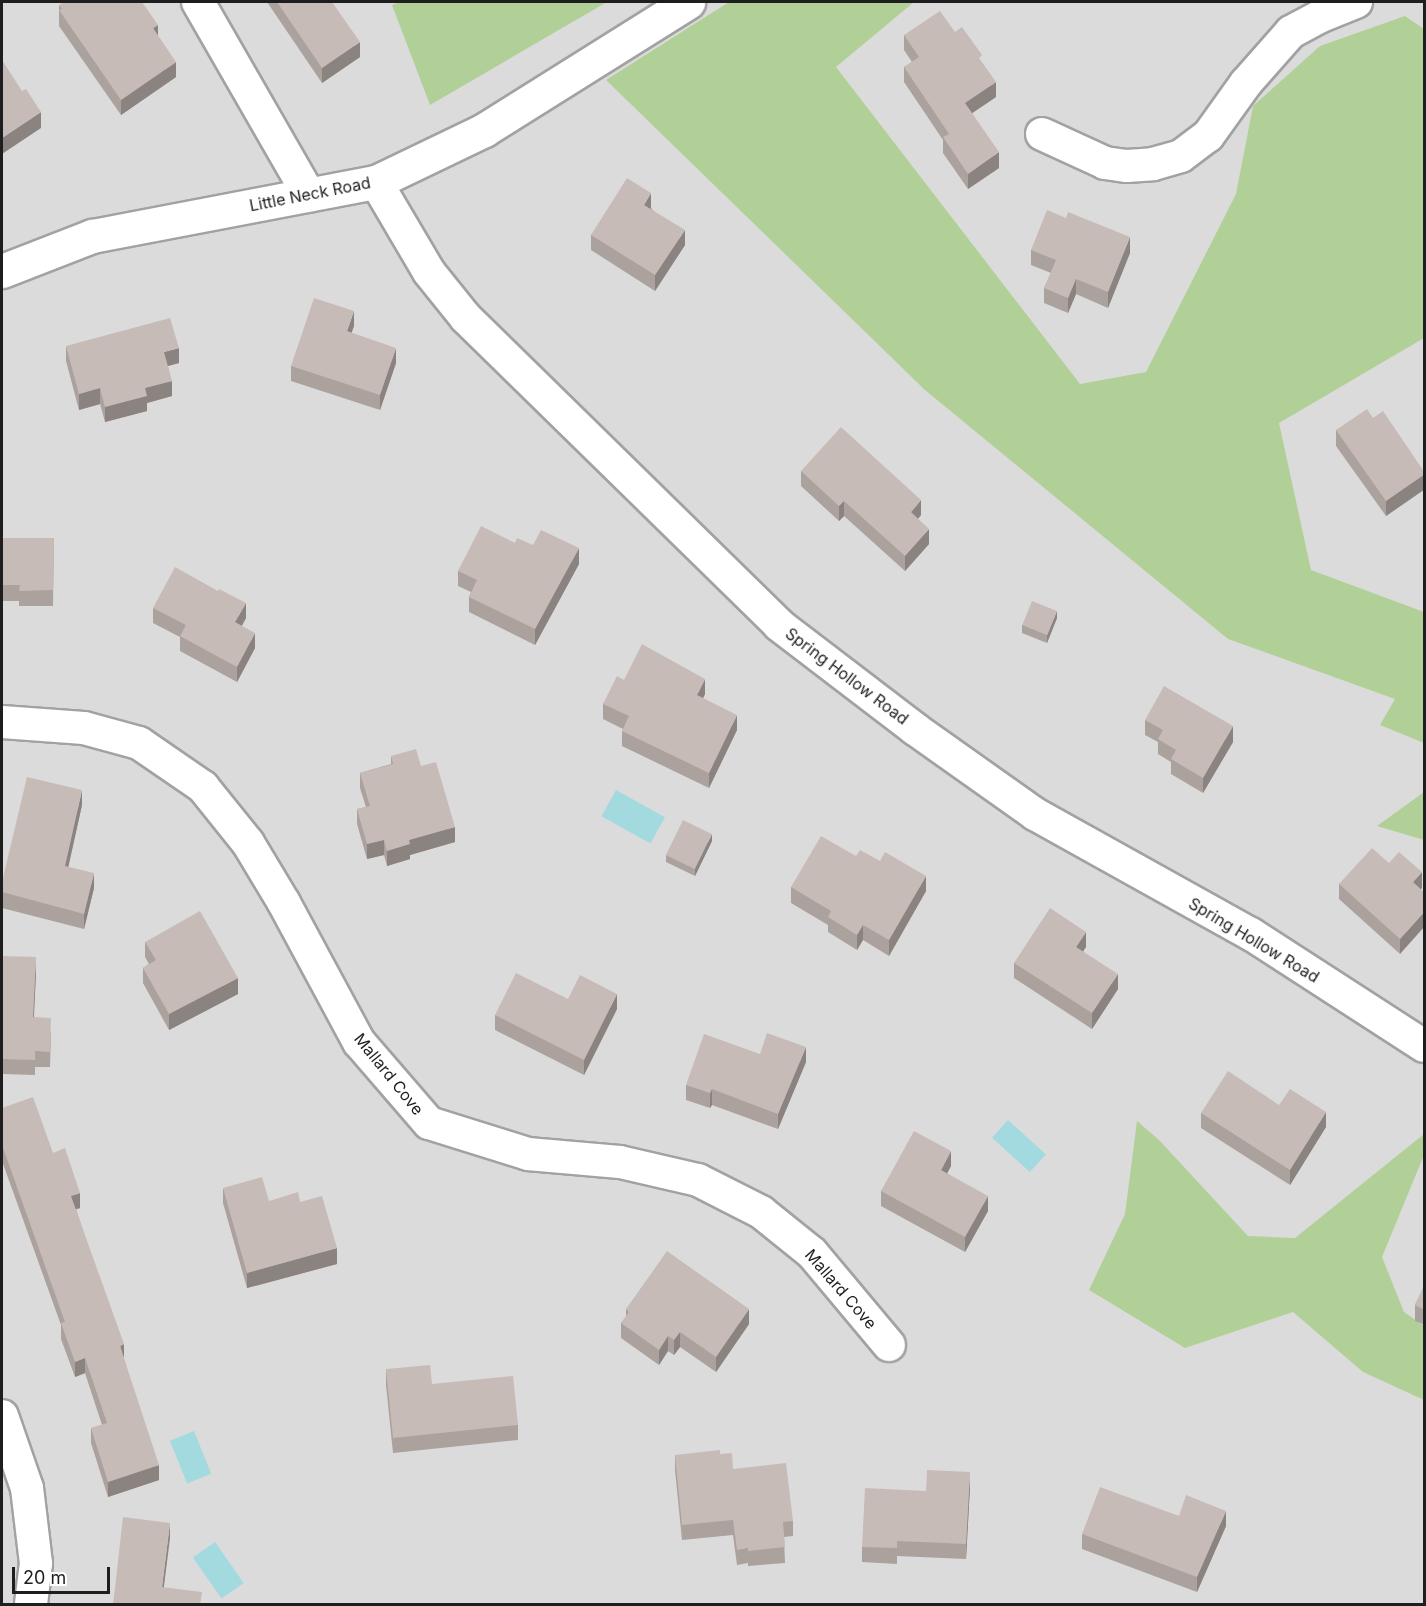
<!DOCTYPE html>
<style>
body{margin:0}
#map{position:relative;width:1426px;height:1606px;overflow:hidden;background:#efeae4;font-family:Inter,sans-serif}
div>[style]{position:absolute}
.residential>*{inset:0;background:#dcdbdb;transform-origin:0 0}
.forest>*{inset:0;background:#b1d097}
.water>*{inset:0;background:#a3dadf;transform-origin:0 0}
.roads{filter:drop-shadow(2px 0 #a2a2a2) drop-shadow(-2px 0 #a2a2a2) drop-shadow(0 2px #a2a2a2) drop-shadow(0 -2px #a2a2a2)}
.minor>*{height:32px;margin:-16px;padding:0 16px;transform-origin:16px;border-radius:16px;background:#fff}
.tertiary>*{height:33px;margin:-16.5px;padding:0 16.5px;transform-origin:16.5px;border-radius:16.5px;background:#fff}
.wall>*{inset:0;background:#aba19d}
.shaded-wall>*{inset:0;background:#8b8380}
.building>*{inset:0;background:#c7bbb7;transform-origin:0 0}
span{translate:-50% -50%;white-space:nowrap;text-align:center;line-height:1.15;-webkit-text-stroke:4.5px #fff;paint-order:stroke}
.street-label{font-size:16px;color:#1e1e1e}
.frame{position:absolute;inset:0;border:3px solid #1e1e1e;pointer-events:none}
.scale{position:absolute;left:12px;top:1567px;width:98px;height:27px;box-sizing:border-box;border:3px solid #1e1e1e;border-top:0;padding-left:8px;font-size:18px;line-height:21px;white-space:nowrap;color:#1e1e1e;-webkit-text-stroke:4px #fff;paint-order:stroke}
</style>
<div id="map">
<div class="residential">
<i style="left:2px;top:2px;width:1422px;height:1602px"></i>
</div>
<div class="forest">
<i style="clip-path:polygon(399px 2px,607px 2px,430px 105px,392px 5px)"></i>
<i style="clip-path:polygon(729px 2px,914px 2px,836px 67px,1080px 384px,1146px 372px,1236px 194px,1253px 106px,1320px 46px,1405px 16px,1424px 29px,1424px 338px,1279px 423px,1311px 570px,1424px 612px,1424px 743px,1380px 725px,1395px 699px,1228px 639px,925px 390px,606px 80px)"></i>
<i style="clip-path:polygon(1424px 792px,1424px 840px,1377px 826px)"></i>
<i style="clip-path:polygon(1137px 1121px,1159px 1140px,1248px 1236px,1295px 1238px,1424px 1134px,1424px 1155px,1382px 1257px,1404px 1312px,1424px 1326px,1424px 1400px,1363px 1372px,1293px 1312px,1185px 1348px,1089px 1290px,1125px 1214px)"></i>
</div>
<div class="water">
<i style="left:616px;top:790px;width:56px;height:30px;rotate:29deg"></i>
<i style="left:1008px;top:1120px;width:51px;height:24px;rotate:42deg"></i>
<i style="left:194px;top:1431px;width:46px;height:26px;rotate:68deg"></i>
<i style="left:215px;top:1542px;width:50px;height:27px;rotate:55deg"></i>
</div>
<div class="roads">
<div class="minor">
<i style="left:198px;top:2px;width:223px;rotate:60.1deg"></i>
<i style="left:1042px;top:134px;width:69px;rotate:24.7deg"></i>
<i style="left:1105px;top:163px;width:22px;rotate:8deg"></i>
<i style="left:1127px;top:166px;width:26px;rotate:-4deg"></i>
<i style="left:1153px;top:164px;width:29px;rotate:-16deg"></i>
<i style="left:1181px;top:156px;width:34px;rotate:-37deg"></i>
<i style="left:1208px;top:136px;width:65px;rotate:-54.4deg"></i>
<i style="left:1246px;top:83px;width:68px;rotate:-48.6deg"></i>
<i style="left:1291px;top:32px;width:32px;rotate:-28deg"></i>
<i style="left:1319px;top:17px;width:40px;rotate:-22deg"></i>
<i style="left:376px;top:182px;width:104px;rotate:59.5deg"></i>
<i style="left:429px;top:272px;width:59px;rotate:51.2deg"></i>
<i style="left:466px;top:318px;width:438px;rotate:44.4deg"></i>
<i style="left:779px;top:625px;width:171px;rotate:37.4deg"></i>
<i style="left:915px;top:729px;width:147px;rotate:35.3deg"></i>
<i style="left:1035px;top:814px;width:247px;rotate:29.1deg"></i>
<i style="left:1251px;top:934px;width:206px;rotate:32.9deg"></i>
<i style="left:2px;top:722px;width:82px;rotate:4.2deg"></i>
<i style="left:84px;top:728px;width:57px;rotate:15.3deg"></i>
<i style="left:139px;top:743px;width:78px;rotate:34.5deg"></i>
<i style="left:203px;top:787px;width:72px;rotate:51.2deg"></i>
<i style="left:248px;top:843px;width:70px;rotate:59deg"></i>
<i style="left:284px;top:903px;width:158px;rotate:61.7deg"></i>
<i style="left:359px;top:1042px;width:107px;rotate:49.2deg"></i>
<i style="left:429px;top:1123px;width:104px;rotate:17.4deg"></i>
<i style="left:528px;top:1154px;width:92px;rotate:5deg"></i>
<i style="left:620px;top:1162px;width:80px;rotate:13deg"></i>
<i style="left:698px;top:1180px;width:71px;rotate:26.9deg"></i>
<i style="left:761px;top:1212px;width:65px;rotate:38.8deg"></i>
<i style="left:812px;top:1253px;width:120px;rotate:50.1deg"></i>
<i style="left:2px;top:1416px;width:76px;rotate:70.9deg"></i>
<i style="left:27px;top:1488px;width:76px;rotate:83.2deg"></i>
<i style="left:36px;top:1563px;width:41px;rotate:97deg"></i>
</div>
<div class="tertiary">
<i style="left:2px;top:271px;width:97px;rotate:-21.3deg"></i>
<i style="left:92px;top:236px;width:289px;rotate:-10.8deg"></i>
<i style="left:376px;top:182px;width:120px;rotate:-25.7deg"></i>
<i style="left:484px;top:130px;width:241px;rotate:-32.1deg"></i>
</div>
</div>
<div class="wall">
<i style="clip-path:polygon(267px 2px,332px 2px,360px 57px,322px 83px)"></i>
<i style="clip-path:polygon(59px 5px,176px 77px,121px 115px,59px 26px)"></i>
<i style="clip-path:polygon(955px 32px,996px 97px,972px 113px,999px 168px,968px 189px,943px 153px,943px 140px,904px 82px,904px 67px,912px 62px,904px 50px,904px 35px)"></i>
<i style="clip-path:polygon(651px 208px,685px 245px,655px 291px,591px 250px,591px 235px)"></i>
<i style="clip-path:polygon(1031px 250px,1130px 253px,1108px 308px,1076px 294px,1068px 313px,1044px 303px,1044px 288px,1051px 273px,1031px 265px)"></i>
<i style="clip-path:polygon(354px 326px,351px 333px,396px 363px,380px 410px,291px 381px,291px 366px)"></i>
<i style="clip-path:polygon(66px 346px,179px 363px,168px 366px,172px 396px,147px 403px,147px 411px,105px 422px,100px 404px,79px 410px,66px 361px)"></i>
<i style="clip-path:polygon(1373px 418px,1425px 473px,1425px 489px,1386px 516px,1336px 446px,1336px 430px)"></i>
<i style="clip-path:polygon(801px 471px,921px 515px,918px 519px,929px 544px,905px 571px,844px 516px,839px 521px,801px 486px)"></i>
<i style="clip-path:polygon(2px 538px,54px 538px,53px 606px,19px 606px,19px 601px,2px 601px)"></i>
<i style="clip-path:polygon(515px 543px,533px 545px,579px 564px,535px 645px,469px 612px,469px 597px,471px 592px,458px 586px,458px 571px)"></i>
<i style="clip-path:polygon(153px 608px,246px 618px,242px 626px,255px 648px,237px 682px,180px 651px,180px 637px,153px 623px)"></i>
<i style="clip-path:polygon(1057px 618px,1047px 643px,1022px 633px,1022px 625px)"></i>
<i style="clip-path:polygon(624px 680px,705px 694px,703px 698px,737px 730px,709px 788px,622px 746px,622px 731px,623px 729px,603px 719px,603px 704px)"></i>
<i style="clip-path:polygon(1145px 720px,1233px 742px,1203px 793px,1171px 774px,1171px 762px,1158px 754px,1158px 742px,1145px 735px)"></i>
<i style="clip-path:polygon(391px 756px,421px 766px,455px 842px,410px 855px,410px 859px,387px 866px,384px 855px,367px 859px,357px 824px,357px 809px,366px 807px,360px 788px,360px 773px,391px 764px)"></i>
<i style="clip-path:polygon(82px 805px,68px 867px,94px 888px,84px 929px,2px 908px,2px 882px)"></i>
<i style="clip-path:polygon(712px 841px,695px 876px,666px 862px,666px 855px)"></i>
<i style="clip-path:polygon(856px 856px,926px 891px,889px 956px,863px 940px,857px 950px,828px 932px,828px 925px,791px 903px,791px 887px)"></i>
<i style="clip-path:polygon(1389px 863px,1422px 888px,1420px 889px,1400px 954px,1339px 899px,1339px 884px)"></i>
<i style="clip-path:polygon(145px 942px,238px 994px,169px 1030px,143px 983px,143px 968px,149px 964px,145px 957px)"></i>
<i style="clip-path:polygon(1086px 947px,1083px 951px,1118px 989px,1092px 1029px,1014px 978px,1014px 963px)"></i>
<i style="clip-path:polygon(2px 956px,36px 972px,34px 1017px,51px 1033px,50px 1067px,35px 1067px,35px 1075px,2px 1074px)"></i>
<i style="clip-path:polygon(568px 999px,617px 1009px,584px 1075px,495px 1030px,495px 1015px)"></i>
<i style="clip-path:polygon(760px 1054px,806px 1062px,778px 1129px,712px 1105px,710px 1108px,686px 1100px,686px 1085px)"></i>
<i style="clip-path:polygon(1279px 1105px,1326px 1127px,1290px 1185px,1201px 1128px,1201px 1113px)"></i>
<i style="clip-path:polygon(2px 1108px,53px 1153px,80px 1208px,76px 1209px,124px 1359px,159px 1480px,108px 1497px,91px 1443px,91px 1428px,102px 1425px,85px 1373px,75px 1377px,61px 1339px,61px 1325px,2px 1161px)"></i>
<i style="clip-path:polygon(951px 1166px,947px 1173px,988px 1211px,965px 1252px,881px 1206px,881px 1191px)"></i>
<i style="clip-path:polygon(223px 1188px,269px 1201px,337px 1264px,247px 1288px,223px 1203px)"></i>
<i style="clip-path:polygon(1425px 1284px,1425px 1325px,1415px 1321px,1415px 1305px)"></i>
<i style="clip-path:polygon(626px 1309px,749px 1324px,716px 1372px,680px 1347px,674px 1355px,668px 1351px,659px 1365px,621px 1338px,621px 1323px,626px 1317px)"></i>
<i style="clip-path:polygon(386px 1369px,432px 1384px,518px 1425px,518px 1440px,393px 1453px,386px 1385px)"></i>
<i style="clip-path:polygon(720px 1454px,733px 1469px,793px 1521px,793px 1536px,784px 1537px,785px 1563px,748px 1566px,748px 1563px,737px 1565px,733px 1535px,682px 1540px,675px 1470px,675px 1455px)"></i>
<i style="clip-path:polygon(970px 1487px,966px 1559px,897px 1556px,897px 1564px,862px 1562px,862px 1547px,926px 1491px)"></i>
<i style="clip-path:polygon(1179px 1516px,1226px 1526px,1197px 1592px,1082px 1549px,1082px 1534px)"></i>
</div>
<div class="shaded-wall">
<i style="clip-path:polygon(158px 25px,158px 40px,153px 28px)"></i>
<i style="clip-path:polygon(360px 42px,360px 57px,322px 83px,322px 68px)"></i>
<i style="clip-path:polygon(176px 62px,176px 77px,121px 115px,121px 100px)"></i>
<i style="clip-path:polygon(996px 82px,996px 97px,965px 118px,965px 103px)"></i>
<i style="clip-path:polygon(41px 112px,41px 128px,2px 154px,2px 138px)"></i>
<i style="clip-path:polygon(999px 152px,999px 168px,968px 189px,968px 174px)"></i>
<i style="clip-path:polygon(651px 193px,651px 208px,644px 220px,644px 205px)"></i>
<i style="clip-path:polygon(685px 230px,685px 245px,655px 291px,655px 275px)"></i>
<i style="clip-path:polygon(1130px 237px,1130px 253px,1108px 308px,1108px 292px)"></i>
<i style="clip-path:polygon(1076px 279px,1076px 294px,1068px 313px,1068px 298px)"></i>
<i style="clip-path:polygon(354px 311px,354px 326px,347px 346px,347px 331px)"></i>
<i style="clip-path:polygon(179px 348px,179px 363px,164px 367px,164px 352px)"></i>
<i style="clip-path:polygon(396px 348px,396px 363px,380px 410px,380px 395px)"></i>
<i style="clip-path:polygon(172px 381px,172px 396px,147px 403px,147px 411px,105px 422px,105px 407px,145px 388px)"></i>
<i style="clip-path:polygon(100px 388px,100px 404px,79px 410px,79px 394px)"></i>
<i style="clip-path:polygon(1425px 474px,1425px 489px,1386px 516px,1386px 501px)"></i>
<i style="clip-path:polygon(921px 500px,921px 515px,911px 527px,911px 512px)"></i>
<i style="clip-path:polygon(844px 501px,844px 516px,839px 521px,839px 506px)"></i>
<i style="clip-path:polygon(929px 529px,929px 544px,905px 571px,905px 556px)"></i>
<i style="clip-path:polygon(579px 548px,579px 564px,535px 645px,535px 629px)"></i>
<i style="clip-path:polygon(246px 603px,246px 618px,235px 637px,235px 622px)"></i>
<i style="clip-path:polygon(1057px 611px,1057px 618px,1047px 643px,1047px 635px)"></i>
<i style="clip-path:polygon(255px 633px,255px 648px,237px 682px,237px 667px)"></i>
<i style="clip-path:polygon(705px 679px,705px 694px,697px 711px,697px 695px)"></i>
<i style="clip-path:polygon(737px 715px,737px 730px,709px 788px,709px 773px)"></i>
<i style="clip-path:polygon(1233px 726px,1233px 742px,1203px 793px,1203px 778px)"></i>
<i style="clip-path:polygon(82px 790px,82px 805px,65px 882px,65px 866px)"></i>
<i style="clip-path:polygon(455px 827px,455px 842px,410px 855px,410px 859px,387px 866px,387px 851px,409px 840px)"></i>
<i style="clip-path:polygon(712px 834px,712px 841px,695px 876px,695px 869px)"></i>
<i style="clip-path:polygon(384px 840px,384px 855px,367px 859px,367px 844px)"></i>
<i style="clip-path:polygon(1422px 872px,1422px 888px,1413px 897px,1413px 882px)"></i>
<i style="clip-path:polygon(94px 873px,94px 888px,84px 929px,84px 914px)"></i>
<i style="clip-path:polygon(926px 876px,926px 891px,889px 956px,889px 940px)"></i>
<i style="clip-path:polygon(1425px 911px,1425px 926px,1400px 954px,1400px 939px)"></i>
<i style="clip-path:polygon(863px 925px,863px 940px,857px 950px,857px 935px)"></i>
<i style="clip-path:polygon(1086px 932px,1086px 947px,1076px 962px,1076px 947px)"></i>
<i style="clip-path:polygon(36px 957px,36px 972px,33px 1032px,33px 1017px)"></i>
<i style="clip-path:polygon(1118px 974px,1118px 989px,1092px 1029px,1092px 1013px)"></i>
<i style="clip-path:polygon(238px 978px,238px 994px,169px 1030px,169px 1014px)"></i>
<i style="clip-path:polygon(617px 994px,617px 1009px,584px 1075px,584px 1060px)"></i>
<i style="clip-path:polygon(806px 1047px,806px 1062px,778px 1129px,778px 1114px)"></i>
<i style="clip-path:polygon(712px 1089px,712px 1105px,710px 1108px,710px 1093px)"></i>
<i style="clip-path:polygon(1326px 1112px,1326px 1127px,1290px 1185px,1290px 1170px)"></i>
<i style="clip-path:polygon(951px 1151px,951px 1166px,941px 1185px,941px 1170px)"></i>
<i style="clip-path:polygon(80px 1193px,80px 1208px,71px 1211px,71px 1196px)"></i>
<i style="clip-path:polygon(988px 1196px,988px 1211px,965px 1252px,965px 1237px)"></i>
<i style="clip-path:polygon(337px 1248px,337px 1264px,247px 1288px,247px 1273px)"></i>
<i style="clip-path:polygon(749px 1309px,749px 1324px,716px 1372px,716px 1357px)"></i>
<i style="clip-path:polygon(680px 1332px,680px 1347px,674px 1355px,674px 1340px)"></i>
<i style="clip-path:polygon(668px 1336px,668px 1351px,659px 1365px,659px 1350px)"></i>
<i style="clip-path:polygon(124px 1344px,124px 1359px,120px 1346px)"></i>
<i style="clip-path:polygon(85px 1358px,85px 1373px,75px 1377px,75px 1362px)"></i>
<i style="clip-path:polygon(159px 1465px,159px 1480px,108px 1497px,108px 1482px)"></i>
<i style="clip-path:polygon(970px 1472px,970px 1487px,966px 1559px,966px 1544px)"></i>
<i style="clip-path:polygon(1226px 1511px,1226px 1526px,1197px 1592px,1197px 1577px)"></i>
<i style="clip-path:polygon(170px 1523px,170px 1538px,162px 1602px,162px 1587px)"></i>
</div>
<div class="building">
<i style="clip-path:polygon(64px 2px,142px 2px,158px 25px,153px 28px,176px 62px,121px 100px,59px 10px,62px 9px,59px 5px)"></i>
<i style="clip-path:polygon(277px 2px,332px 2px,360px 42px,322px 68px)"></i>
<i style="clip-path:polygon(940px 11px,955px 32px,962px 27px,982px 55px,979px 58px,996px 82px,965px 103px,999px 152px,968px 174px,943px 137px,949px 134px,904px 67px,919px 57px,904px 35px)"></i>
<i style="clip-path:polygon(2px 60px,22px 91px,26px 89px,41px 112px,2px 138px)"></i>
<i style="clip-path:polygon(627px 178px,651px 193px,644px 205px,685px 230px,655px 275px,591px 235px)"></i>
<i style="clip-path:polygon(1047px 210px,1066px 218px,1068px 212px,1130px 237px,1108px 292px,1076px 279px,1068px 298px,1044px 288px,1056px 260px,1031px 250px)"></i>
<i style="clip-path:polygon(314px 298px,354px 311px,347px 331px,396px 348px,380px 395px,291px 366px)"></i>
<i style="clip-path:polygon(170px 318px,179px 348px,164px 352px,172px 381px,145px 388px,147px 396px,105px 407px,100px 388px,79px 394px,66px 346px)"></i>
<i style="clip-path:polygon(1367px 409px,1373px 418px,1383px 411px,1425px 473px,1425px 474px,1386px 501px,1336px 430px)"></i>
<i style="clip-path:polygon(841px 427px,921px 500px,911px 512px,929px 529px,905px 556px,844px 501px,839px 506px,801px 471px)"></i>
<i style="clip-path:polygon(481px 526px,515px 543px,517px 538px,533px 545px,541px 530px,579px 548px,535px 629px,469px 597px,477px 580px,458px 571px)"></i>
<i style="clip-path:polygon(2px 538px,54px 538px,53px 590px,19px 591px,20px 585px,2px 585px)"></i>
<i style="clip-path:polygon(175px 567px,218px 591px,219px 589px,246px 603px,235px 622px,255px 633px,237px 667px,180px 636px,186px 625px,153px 608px)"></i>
<i style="left:1032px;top:601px;width:27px;height:26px;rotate:22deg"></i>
<i style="clip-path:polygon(642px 644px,705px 679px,697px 695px,737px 715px,709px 773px,622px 731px,629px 716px,603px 704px,617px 676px,624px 680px)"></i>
<i style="clip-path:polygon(1164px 686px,1233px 726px,1203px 778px,1171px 759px,1176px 750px,1158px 739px,1163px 730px,1145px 720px)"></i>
<i style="clip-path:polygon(416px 749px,421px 766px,436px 762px,455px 827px,409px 840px,410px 844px,387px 851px,384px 840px,367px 844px,357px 809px,370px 806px,360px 773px,393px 764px,391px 756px)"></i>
<i style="clip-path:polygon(27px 777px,82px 790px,65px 866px,94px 873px,84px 914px,2px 892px,2px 882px)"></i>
<i style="left:683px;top:820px;width:32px;height:39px;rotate:26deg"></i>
<i style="clip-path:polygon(821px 836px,856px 856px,860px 850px,880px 861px,885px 852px,926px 876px,889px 940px,863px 925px,857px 935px,828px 917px,831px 911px,791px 887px)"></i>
<i style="clip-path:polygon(1372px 848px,1389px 863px,1399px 852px,1422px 872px,1413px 882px,1425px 893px,1425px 911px,1400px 939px,1339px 884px)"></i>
<i style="clip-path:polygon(1050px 908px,1086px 932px,1076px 947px,1118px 974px,1092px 1013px,1014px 963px)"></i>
<i style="clip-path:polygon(200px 911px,238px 978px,169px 1014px,143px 968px,156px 960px,145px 942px)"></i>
<i style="clip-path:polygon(2px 956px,36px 957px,33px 1017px,51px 1018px,50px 1052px,35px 1051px,35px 1060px,2px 1059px)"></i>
<i style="clip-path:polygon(516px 973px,568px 999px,580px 975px,617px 994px,584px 1060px,495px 1015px)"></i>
<i style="clip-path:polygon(767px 1033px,806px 1047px,778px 1114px,712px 1089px,710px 1093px,686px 1085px,704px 1034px,760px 1054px)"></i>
<i style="clip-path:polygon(1228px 1071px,1279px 1105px,1290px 1089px,1326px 1112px,1290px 1170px,1201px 1113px)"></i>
<i style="clip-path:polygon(33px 1097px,53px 1153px,65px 1148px,80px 1193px,71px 1196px,124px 1344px,120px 1346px,159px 1465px,108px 1482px,91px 1428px,107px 1423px,85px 1358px,75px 1362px,61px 1323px,65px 1322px,2px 1145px,2px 1108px)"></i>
<i style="clip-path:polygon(914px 1131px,951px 1151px,941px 1170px,988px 1196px,965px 1237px,881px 1191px)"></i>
<i style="clip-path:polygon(262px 1177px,269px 1201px,298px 1192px,300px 1202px,322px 1196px,337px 1248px,247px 1273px,223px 1188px)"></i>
<i style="clip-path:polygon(667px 1251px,749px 1309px,716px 1357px,680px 1332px,674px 1340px,668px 1336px,659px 1350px,621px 1323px,629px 1312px,626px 1309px)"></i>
<i style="clip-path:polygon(1425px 1284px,1425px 1310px,1415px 1305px)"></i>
<i style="clip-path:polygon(430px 1365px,432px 1384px,513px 1376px,518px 1425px,393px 1438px,386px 1369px)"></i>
<i style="clip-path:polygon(720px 1450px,720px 1454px,732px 1453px,733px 1469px,786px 1463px,793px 1521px,783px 1522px,785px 1547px,748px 1551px,748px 1548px,737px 1550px,733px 1520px,682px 1525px,675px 1455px)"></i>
<i style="clip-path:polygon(927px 1470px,970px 1472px,966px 1544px,897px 1541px,897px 1548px,862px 1547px,865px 1488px,926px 1491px)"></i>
<i style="clip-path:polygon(1100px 1487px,1179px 1516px,1186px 1495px,1226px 1511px,1197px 1577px,1082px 1534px)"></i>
<i style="clip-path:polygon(123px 1517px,170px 1523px,162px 1587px,202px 1592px,200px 1605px,113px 1605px)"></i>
</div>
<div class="street-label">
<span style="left:310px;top:194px;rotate:-11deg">Little Neck Road</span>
<span style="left:847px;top:676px;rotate:37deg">Spring Hollow Road</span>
<span style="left:1254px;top:940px;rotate:31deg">Spring Hollow Road</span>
<span style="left:389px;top:1074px;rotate:51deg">Mallard Cove</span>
<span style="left:841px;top:1289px;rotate:49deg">Mallard Cove</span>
</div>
<div class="frame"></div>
<div class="scale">20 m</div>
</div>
